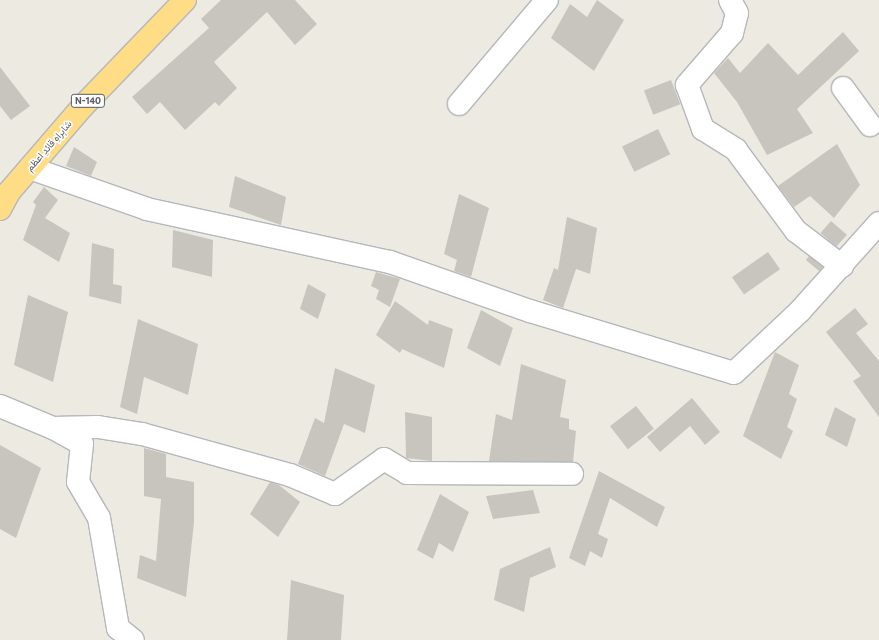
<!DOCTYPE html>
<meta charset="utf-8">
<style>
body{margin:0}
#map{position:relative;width:879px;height:640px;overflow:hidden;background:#edeae1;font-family:Commissioner,Vazirmatn,sans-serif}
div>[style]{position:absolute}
.building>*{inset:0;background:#c8c5be;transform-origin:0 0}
.roads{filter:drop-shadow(1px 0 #b4b8bc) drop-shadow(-1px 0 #b4b8bc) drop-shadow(0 1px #b4b8bc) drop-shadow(0 -1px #b4b8bc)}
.minor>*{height:22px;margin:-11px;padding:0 11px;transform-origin:11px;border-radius:11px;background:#fff}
.highway>*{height:22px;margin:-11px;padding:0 11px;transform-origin:11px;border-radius:11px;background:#ffdc86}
span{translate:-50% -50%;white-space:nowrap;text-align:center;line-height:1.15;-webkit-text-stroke:3px #fff;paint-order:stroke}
.shield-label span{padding:1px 3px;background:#fff;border:1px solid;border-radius:3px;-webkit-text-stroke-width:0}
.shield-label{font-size:9px;color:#5a5e63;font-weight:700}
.street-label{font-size:10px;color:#5a5e63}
</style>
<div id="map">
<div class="building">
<i style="clip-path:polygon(221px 0,295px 0,317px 24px,295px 45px,267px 12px,214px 62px,237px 88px,219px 106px,215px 102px,185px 130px,160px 102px,147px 114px,132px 97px,209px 28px,201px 19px)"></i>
<i style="clip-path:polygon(597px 0,624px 20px,594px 71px,551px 38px,570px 4px,587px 17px)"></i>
<i style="clip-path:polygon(843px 32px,859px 51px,797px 109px,813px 133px,767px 155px,737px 102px,714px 73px,728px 58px,740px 73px,768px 43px,798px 75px)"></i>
<i style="clip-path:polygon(0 67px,30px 106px,11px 120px,0 106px)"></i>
<i style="left:671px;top:80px;width:26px;height:29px;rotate:69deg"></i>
<i style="left:658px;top:129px;width:28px;height:40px;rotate:64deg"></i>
<i style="clip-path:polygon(837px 144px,860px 185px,834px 218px,810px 196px,794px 207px,778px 186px)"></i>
<i style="clip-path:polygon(74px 147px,97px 162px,91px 176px,66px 166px)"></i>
<i style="clip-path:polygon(235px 176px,286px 197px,281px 225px,229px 207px)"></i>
<i style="clip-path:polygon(44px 187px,58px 200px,45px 218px,70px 233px,59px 262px,23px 240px,36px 205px,33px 202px)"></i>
<i style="clip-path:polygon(459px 194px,489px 208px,471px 277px,454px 271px,457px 260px,444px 254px)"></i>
<i style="clip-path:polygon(567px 217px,597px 228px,590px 274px,576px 269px,563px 308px,543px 300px,554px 268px,558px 270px)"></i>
<i style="left:831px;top:221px;width:21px;height:16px;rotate:41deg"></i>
<i style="clip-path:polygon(173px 230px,213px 240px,212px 277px,172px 267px)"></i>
<i style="clip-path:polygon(92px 243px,114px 249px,113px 284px,122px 286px,121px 304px,89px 296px)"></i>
<i style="left:768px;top:252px;width:21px;height:44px;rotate:55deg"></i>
<i style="clip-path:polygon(809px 256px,823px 267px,819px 271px,806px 260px)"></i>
<i style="clip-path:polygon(376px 272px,400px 279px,390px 307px,376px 299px,379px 290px,371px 286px)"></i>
<i style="clip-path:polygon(308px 284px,326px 294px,318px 319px,300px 309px)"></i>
<i style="clip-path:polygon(28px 295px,68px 312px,53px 382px,14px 365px)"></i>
<i style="clip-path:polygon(395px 301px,428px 325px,429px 320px,453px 329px,444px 368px,402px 349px,400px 353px,376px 335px)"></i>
<i style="clip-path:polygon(855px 308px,868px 324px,856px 333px,879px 361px,879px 417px,853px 381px,861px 376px,826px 332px)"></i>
<i style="clip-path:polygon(481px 310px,513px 328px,500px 366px,467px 348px)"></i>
<i style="clip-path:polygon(138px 319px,198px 344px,188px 395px,144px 377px,137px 414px,120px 407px)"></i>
<i style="clip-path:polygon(775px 352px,799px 365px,789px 394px,797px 399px,787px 427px,793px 431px,781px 459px,743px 436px)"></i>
<i style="clip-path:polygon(521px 364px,566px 380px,560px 417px,569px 419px,569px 429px,576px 431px,573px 462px,489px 461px,496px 414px,512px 420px)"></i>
<i style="clip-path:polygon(335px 368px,375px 385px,365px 433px,344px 424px,325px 476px,298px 464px,315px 418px,324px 423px)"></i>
<i style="clip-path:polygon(692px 398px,720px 432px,705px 445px,690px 426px,660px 452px,647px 437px)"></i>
<i style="left:636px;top:406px;width:29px;height:33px;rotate:52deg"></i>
<i style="clip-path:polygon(835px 407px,856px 419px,847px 447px,825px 435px)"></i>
<i style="clip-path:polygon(405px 412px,432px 417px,432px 461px,406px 458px)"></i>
<i style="clip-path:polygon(0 445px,41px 468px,16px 538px,0 529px)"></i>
<i style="clip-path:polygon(144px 448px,166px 454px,166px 477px,194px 482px,194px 522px,186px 597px,137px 578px,140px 555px,156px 561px,161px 499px,144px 496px)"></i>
<i style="clip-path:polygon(599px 471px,665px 507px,657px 527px,610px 498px,598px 534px,608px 539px,602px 558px,590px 551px,585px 566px,569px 558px)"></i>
<i style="clip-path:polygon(270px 482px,279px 485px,300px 502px,278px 537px,250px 514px)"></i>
<i style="clip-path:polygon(533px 490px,540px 513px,493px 519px,486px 496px)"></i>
<i style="clip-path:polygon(440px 494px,469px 512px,453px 552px,439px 543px,433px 559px,417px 550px)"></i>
<i style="clip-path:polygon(550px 547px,556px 567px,530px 578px,524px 612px,494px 600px,500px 569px)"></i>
<i style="clip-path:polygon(291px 580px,344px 595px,341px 640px,287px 640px)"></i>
</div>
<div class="roads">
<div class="minor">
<i style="left:730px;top:0;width:15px;rotate:62deg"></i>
<i style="left:737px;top:13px;width:21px;rotate:104deg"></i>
<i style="left:732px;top:33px;width:69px;rotate:130.9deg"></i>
<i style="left:687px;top:85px;width:47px;rotate:70deg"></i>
<i style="left:703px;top:129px;width:39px;rotate:32deg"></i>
<i style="left:736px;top:150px;width:101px;rotate:53.5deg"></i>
<i style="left:796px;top:231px;width:58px;rotate:37.3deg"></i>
<i style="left:843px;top:88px;width:46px;rotate:53.9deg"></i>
<i style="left:459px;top:104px;width:136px;rotate:-49.8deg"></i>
<i style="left:30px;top:168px;width:124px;rotate:19.3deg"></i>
<i style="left:147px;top:209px;width:249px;rotate:12.3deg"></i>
<i style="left:390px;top:262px;width:148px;rotate:19.3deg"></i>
<i style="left:530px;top:311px;width:213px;rotate:16.9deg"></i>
<i style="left:734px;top:373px;width:91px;rotate:-43.2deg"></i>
<i style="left:800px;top:311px;width:118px;rotate:-48.1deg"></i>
<i style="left:0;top:406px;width:57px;rotate:22.5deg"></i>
<i style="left:53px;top:428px;width:33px;rotate:29deg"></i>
<i style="left:82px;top:444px;width:38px;rotate:96deg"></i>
<i style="left:78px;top:482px;width:42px;rotate:59.7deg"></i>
<i style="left:99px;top:518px;width:112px;rotate:80.2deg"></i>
<i style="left:118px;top:628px;width:19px;rotate:39deg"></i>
<i style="left:53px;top:428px;width:45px;rotate:-1.3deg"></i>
<i style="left:98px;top:427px;width:45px;rotate:9deg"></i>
<i style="left:142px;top:434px;width:154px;rotate:15.5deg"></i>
<i style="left:290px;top:475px;width:49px;rotate:22.9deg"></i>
<i style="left:335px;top:494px;width:60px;rotate:-35.5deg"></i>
<i style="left:384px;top:459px;width:27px;rotate:31deg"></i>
<i style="left:407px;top:473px;width:165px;rotate:0.3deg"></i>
</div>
<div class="highway">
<i style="left:0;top:209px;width:19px;rotate:-62deg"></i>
<i style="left:9px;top:192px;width:113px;rotate:-49.3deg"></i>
<i style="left:83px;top:106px;width:147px;rotate:-46.1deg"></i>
</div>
</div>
<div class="shield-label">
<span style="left:88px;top:101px">N-140</span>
</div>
<div class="street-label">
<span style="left:49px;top:146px;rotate:-49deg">شاہراہِ قائدِ اعظم</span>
</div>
</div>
